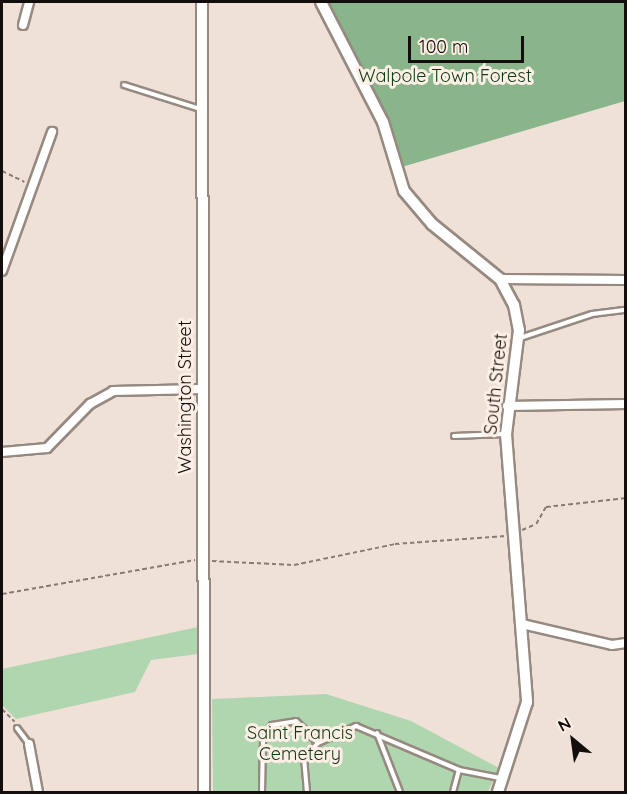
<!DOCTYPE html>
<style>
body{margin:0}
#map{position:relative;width:627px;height:794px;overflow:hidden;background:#f0e1d8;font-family:Quicksand,sans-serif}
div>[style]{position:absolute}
.green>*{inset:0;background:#b0d6af}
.forest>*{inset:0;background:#8ab58a}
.path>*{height:1.5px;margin-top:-0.75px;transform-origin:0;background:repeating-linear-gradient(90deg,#857b75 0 4.5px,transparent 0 7.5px)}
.roads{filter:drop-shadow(2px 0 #968980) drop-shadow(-2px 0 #968980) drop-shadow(0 2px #968980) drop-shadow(0 -2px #968980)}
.lane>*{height:4px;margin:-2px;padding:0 2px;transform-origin:2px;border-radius:2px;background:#fff}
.street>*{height:8px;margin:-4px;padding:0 4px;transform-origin:4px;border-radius:4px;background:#fff}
.secondary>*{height:10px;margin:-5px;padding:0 5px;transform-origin:5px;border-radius:5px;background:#fff}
span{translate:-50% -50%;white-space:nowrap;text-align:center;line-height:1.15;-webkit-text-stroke:6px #fdefe5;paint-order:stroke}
.park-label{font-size:18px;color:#0e3c12}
.street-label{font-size:18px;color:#130e0b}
.frame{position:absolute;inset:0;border:3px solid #130e0b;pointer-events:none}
.north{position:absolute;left:543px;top:710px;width:60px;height:60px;-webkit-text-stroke:4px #fdefe5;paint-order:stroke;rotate:331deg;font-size:16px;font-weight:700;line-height:24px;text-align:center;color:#130e0b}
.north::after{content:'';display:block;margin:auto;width:21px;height:27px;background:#130e0b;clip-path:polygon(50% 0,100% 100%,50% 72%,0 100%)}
.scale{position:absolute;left:408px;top:36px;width:116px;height:27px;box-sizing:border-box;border:3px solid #130e0b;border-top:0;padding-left:8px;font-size:18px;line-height:21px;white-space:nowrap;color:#130e0b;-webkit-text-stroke:4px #fdefe5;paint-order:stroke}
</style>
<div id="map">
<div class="green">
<i style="clip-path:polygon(198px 627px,206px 653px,151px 660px,135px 692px,16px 719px,2px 705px,2px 669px)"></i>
<i style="clip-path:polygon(326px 694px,411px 721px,499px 768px,488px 792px,213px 792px,212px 699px)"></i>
</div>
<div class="forest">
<i style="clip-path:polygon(321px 2px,625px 2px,625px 101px,395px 169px,390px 143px)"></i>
</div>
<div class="path">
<i style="left:2px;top:171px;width:25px;rotate:26deg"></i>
<i style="left:522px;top:530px;width:15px;rotate:-23deg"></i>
<i style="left:536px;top:524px;width:20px;rotate:-60deg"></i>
<i style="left:546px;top:507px;width:81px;rotate:-6.4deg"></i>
<i style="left:212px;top:561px;width:82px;rotate:2.8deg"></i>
<i style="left:294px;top:565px;width:103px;rotate:-11.7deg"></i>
<i style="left:395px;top:544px;width:111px;rotate:-4.1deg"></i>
<i style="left:2px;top:594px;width:196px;rotate:-10deg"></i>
<i style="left:2px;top:709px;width:18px;rotate:45deg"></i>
</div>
<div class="roads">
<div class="lane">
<i style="left:124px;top:85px;width:80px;rotate:17.5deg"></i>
<i style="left:520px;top:338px;width:76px;rotate:-18.4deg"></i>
<i style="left:592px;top:314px;width:34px;rotate:-7deg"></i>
<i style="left:454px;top:436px;width:51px;rotate:-2.2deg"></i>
<i style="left:17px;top:728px;width:20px;rotate:53deg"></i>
<i style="left:377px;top:733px;width:63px;rotate:68.7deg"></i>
<i style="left:262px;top:792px;width:54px;rotate:-88.9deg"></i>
<i style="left:263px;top:738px;width:16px;rotate:-55deg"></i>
<i style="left:272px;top:725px;width:24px;rotate:-9deg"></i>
<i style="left:296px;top:721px;width:31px;rotate:45deg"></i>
<i style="left:307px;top:792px;width:33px;rotate:-95deg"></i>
<i style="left:304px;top:759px;width:21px;rotate:-49deg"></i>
<i style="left:318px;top:743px;width:42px;rotate:-24.1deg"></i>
<i style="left:356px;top:726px;width:112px;rotate:23.1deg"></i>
<i style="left:459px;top:770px;width:42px;rotate:11deg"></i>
<i style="left:453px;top:792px;width:23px;rotate:-75deg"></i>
</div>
<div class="street">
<i style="left:23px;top:25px;width:24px;rotate:-75deg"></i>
<i style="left:2px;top:271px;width:148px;rotate:-70.2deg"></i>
<i style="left:500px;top:279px;width:126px;rotate:0.5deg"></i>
<i style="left:507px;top:406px;width:119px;rotate:-1deg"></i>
<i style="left:2px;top:452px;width:45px;rotate:-5.1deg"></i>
<i style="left:47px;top:448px;width:62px;rotate:-45.7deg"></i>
<i style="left:90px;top:404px;width:26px;rotate:-29deg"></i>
<i style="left:113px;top:391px;width:88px;rotate:-1.3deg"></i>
<i style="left:522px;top:624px;width:92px;rotate:13.1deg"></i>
<i style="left:612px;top:645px;width:14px;rotate:-8deg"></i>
<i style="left:29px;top:744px;width:49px;rotate:79.4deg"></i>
</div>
<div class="secondary">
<i style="left:202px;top:2px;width:790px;rotate:89.85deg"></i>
<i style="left:321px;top:2px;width:135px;rotate:62.7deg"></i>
<i style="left:383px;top:122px;width:72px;rotate:73.1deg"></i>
<i style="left:404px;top:191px;width:43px;rotate:49.7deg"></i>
<i style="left:432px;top:224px;width:87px;rotate:39deg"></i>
<i style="left:500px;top:279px;width:30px;rotate:62deg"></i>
<i style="left:514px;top:305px;width:25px;rotate:79deg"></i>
<i style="left:519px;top:330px;width:105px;rotate:97.1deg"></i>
<i style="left:506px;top:434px;width:269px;rotate:85.5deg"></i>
<i style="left:527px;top:702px;width:95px;rotate:107.9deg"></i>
</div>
</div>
<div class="park-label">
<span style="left:445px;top:76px">Walpole Town Forest</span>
<span style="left:300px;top:744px">Saint Francis<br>Cemetery</span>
</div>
<div class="street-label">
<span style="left:496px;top:384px;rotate:-84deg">South Street</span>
<span style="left:185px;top:397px;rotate:-90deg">Washington Street</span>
</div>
<div class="frame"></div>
<div class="north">N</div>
<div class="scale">100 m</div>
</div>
